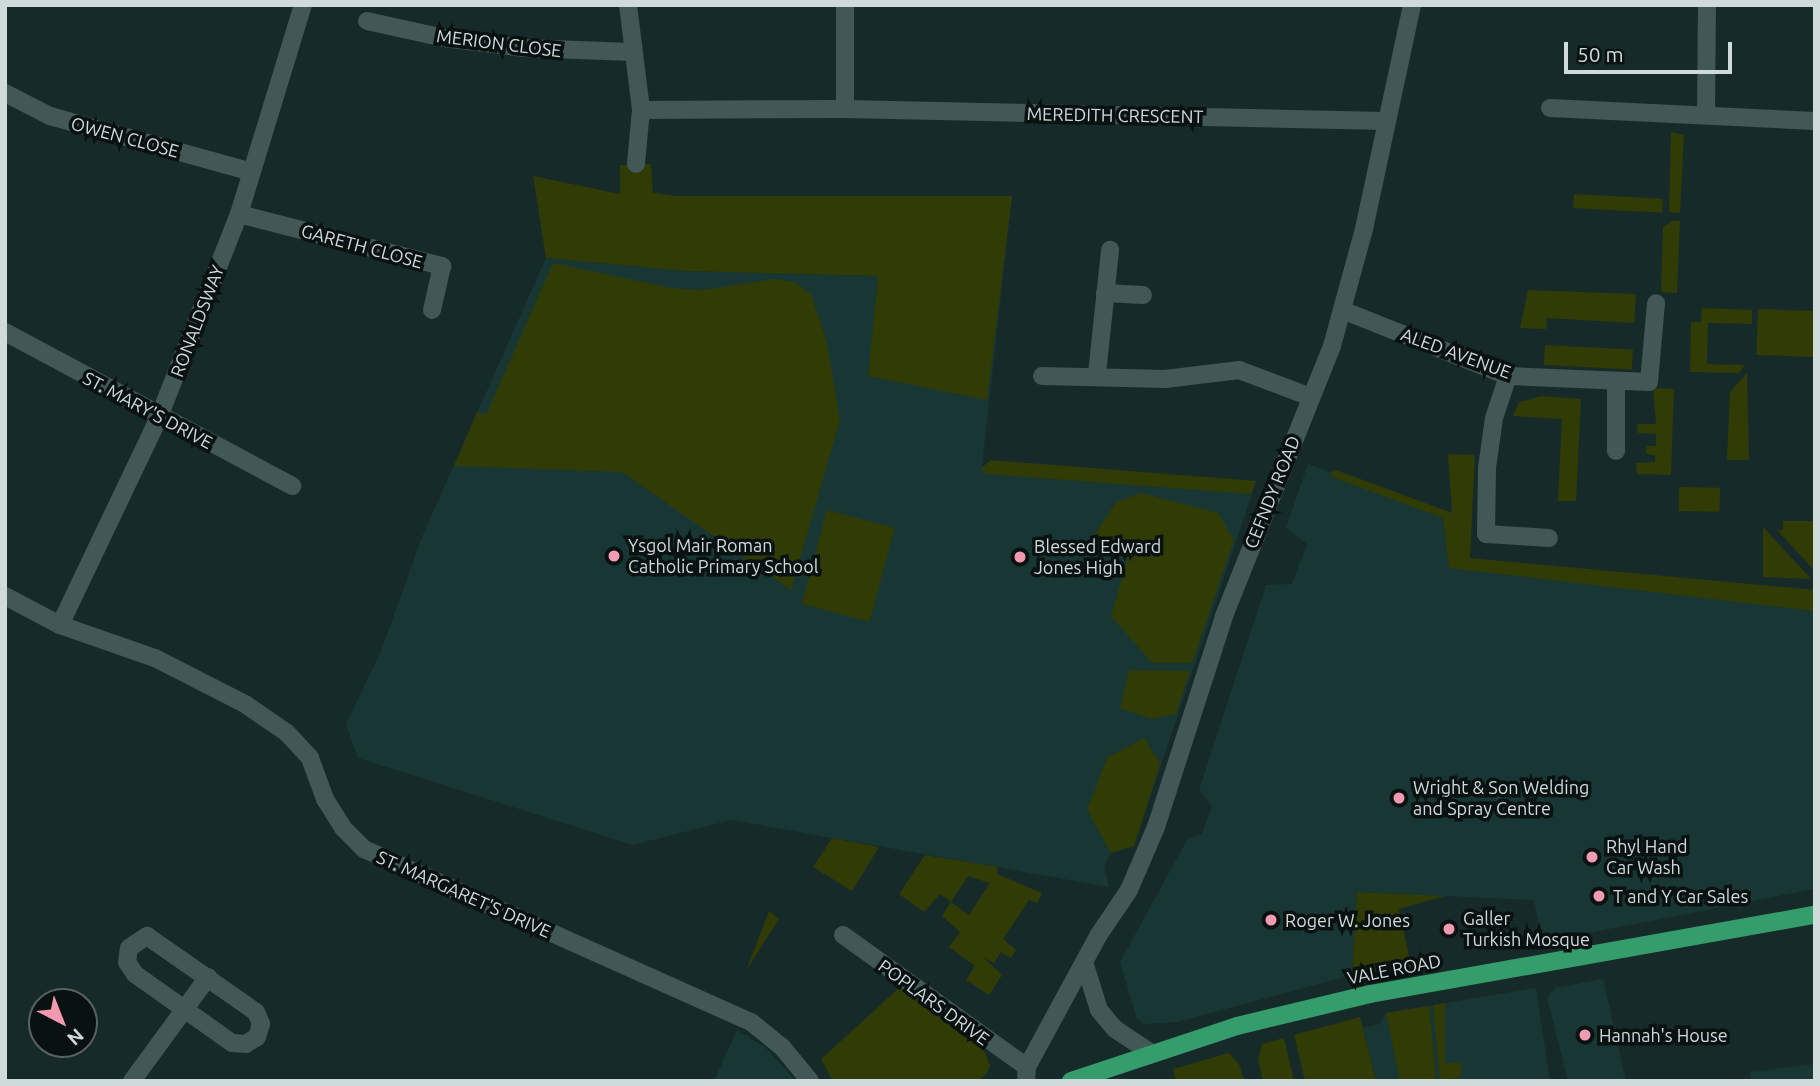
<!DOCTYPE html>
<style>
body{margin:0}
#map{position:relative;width:1820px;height:1086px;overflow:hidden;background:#162b29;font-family:Ubuntu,sans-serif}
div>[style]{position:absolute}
.built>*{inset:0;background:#183634}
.green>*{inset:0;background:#303b05;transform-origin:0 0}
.minor>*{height:18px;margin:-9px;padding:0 9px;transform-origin:9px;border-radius:9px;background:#425856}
.tertiary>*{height:18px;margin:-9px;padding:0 9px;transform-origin:9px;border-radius:9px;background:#425856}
.primary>*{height:18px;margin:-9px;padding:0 9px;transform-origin:9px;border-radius:9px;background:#359c6c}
.dots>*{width:19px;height:19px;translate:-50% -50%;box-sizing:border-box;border:4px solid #091211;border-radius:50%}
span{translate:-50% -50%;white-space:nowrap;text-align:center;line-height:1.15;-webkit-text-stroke:7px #091211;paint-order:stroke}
.street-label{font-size:18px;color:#cedbda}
.poi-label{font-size:18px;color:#cedbda}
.left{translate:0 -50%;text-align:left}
.frame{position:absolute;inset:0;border:7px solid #cedbda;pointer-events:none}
.north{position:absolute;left:28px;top:988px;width:70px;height:70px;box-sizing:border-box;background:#091211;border:2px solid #586261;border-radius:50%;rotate:138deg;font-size:19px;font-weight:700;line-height:28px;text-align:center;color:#cedbda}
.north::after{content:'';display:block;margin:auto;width:24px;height:32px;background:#f19ab2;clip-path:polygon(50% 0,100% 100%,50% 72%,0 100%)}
.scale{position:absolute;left:1564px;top:42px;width:168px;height:32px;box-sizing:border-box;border:4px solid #cedbda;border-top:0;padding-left:9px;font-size:21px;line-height:24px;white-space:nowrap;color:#cedbda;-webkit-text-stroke:5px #091211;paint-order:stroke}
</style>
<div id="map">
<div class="built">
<i style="clip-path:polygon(1012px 196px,982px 466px,1254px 488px,1134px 846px,1111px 853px,1104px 866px,1109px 887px,731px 820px,633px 845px,358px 758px,346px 724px,381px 651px,422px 537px,546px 258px,684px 271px,878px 276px)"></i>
<i style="clip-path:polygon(1308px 464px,1447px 515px,1448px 558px,1815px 597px,1814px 889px,1542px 942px,1534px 900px,1357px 892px,1352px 975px,1177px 1022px,1144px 1024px,1137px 1019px,1120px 962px,1187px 840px,1202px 834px,1212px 806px,1199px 790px,1266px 585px,1292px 584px,1307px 544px,1286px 528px)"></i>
<i style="clip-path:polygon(1603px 979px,1626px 1081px,1568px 1081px,1547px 998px,1555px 988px)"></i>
<i style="clip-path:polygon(1536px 988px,1550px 1081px,1376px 1081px,1363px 1028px,1380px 1024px,1386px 1013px)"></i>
<i style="clip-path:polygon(737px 1030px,766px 1048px,796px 1081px,714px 1081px)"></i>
<i style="clip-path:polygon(1815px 1064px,1815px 1081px,1751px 1081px,1750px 1072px)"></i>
</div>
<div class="green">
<i style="clip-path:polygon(1671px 132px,1684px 135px,1680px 213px,1669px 212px)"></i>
<i style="clip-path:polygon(651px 164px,653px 193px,678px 196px,1012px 196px,987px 400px,868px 376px,878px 276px,684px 271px,546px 258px,533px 176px,620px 194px,620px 165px)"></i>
<i style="left:1574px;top:194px;width:89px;height:14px;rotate:3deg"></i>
<i style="clip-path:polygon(1672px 221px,1680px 221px,1677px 293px,1661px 292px,1663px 227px)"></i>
<i style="clip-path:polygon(553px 263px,672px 288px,703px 290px,775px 279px,794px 282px,811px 294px,827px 343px,840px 420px,791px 590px,622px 472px,454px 466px,477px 412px,486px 415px)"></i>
<i style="clip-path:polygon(1528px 290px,1636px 294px,1634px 323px,1547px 318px,1546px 329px,1520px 328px)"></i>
<i style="clip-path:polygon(1702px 308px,1752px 310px,1752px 324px,1708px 323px,1707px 364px,1745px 365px,1739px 373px,1690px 372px,1691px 322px,1701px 322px)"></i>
<i style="left:1758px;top:309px;width:57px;height:46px;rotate:2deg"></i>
<i style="left:1545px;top:345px;width:88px;height:20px;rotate:3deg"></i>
<i style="clip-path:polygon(1747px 373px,1749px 460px,1727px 460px,1730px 392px)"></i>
<i style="clip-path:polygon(1653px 388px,1674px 389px,1671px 475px,1637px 474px,1636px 463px,1655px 462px,1655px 455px,1646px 454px,1647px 446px,1656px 446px,1656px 434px,1638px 433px,1637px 424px,1656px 424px)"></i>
<i style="clip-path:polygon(1541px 396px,1581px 399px,1576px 501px,1558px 501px,1562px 419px,1513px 416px,1519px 402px)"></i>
<i style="clip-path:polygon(1448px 454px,1475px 455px,1470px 558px,1815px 590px,1815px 611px,1449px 568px,1443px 518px,1332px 477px,1331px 472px,1336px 470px,1452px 513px)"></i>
<i style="clip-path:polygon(991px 460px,1256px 481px,1251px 494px,985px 474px,982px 467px)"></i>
<i style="left:1679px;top:487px;width:41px;height:24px;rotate:1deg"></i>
<i style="clip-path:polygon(1141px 493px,1218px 513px,1234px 540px,1192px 663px,1152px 663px,1111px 616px,1128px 558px,1087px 546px,1116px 502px)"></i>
<i style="left:827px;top:510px;width:70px;height:97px;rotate:15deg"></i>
<i style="clip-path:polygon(1783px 521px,1815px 521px,1815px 571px,1777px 530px,1783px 530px)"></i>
<i style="clip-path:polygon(1763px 527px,1811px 579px,1763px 577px)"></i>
<i style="clip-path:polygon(1129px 670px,1190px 671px,1176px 714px,1152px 719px,1120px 708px)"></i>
<i style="clip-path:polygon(1144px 738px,1160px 764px,1134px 846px,1111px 853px,1087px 810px,1107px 758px)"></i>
<i style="clip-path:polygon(832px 838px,879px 847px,852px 891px,813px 867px)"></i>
<i style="clip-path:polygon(evenodd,925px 855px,998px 867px,997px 874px,1042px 893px,1037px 903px,1029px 900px,1003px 939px,1016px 950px,1011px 958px,1001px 952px,994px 963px,983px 957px,1002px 975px,989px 995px,966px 980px,975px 966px,949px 947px,960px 932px,942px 916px,951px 902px,940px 894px,924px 912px,899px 894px,925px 855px,968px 876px,990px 883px,969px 915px,951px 902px,968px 876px)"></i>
<i style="clip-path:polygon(1357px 892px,1445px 896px,1399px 909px,1411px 966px,1352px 975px)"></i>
<i style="clip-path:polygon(769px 911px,779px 919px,746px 971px)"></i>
<i style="clip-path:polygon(900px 987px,983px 1047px,990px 1066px,987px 1073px,978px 1081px,833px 1081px,821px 1059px)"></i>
<i style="clip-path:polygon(1445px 1003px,1445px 1063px,1461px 1063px,1461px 1077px,1440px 1081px,1433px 1005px)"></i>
<i style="clip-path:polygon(1429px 1006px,1436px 1081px,1400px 1081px,1386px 1013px)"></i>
<i style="clip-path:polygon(1360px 1017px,1376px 1081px,1305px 1081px,1294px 1035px)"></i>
<i style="clip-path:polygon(1284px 1038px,1294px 1081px,1263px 1081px,1258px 1059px,1262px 1044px)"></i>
<i style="clip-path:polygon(1229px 1053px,1239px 1064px,1244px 1080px,1176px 1081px,1173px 1069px)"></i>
</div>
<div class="minor">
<i style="left:628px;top:5px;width:106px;rotate:82.9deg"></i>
<i style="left:641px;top:110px;width:54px;rotate:95.3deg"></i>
<i style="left:845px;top:5px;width:104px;rotate:90deg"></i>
<i style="left:367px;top:21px;width:79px;rotate:12.4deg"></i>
<i style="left:444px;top:38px;width:81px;rotate:7.1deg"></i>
<i style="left:524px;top:48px;width:108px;rotate:2.1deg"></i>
<i style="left:5px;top:93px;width:51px;rotate:27.1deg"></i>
<i style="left:50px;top:116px;width:205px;rotate:15.5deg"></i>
<i style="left:1550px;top:108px;width:265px;rotate:2.8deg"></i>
<i style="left:641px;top:110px;width:204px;rotate:-0.3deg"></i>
<i style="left:845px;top:109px;width:540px;rotate:1.27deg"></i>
<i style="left:1706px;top:115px;width:110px;rotate:-89.5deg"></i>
<i style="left:239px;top:214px;width:210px;rotate:14.4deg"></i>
<i style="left:442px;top:266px;width:45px;rotate:102.8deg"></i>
<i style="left:1105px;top:293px;width:38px;rotate:3deg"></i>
<i style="left:1342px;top:310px;width:179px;rotate:21.7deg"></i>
<i style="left:1508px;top:376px;width:141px;rotate:2.4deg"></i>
<i style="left:1649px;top:382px;width:79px;rotate:-84.9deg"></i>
<i style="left:5px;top:332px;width:326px;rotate:28.2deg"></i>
<i style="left:1097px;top:374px;width:125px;rotate:-84deg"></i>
<i style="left:1042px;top:376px;width:123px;rotate:1.4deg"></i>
<i style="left:1165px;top:379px;width:75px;rotate:-6.9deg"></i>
<i style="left:1239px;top:370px;width:77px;rotate:20.6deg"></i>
<i style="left:1508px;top:376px;width:44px;rotate:108.4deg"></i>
<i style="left:1494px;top:418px;width:50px;rotate:98deg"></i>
<i style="left:1487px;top:468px;width:66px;rotate:90.9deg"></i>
<i style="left:1486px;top:534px;width:63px;rotate:3.6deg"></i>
<i style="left:1616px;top:451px;width:70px;rotate:-90deg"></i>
<i style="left:5px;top:596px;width:62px;rotate:27.8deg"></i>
<i style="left:60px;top:625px;width:101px;rotate:19.2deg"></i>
<i style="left:155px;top:658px;width:101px;rotate:27.1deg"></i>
<i style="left:245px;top:704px;width:51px;rotate:34.6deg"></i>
<i style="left:287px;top:733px;width:34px;rotate:47deg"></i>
<i style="left:310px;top:758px;width:44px;rotate:69.9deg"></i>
<i style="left:325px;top:799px;width:34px;rotate:58deg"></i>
<i style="left:343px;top:828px;width:30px;rotate:45deg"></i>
<i style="left:364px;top:849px;width:424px;rotate:24.1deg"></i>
<i style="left:751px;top:1022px;width:40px;rotate:39deg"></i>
<i style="left:782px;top:1047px;width:44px;rotate:50.5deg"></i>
<i style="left:60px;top:625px;width:230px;rotate:-64.5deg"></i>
<i style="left:159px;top:417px;width:218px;rotate:-68.5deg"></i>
<i style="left:239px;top:214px;width:219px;rotate:-73deg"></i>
<i style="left:843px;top:935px;width:226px;rotate:35.7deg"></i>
<i style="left:147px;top:936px;width:133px;rotate:34.9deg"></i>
<i style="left:256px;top:1012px;width:13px;rotate:67deg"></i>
<i style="left:261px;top:1024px;width:14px;rotate:107deg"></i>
<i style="left:257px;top:1037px;width:13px;rotate:148deg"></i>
<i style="left:246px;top:1044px;width:14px;rotate:-176deg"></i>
<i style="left:232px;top:1043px;width:119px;rotate:-144.6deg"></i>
<i style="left:135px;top:974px;width:14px;rotate:-124deg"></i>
<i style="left:127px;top:962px;width:14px;rotate:-82deg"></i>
<i style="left:129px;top:948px;width:22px;rotate:-34deg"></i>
<i style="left:132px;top:1081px;width:129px;rotate:-53.8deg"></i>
</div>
<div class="tertiary">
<i style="left:1084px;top:962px;width:50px;rotate:72.6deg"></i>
<i style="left:1099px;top:1010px;width:25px;rotate:50deg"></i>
<i style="left:1115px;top:1029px;width:43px;rotate:33.7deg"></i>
<i style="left:1026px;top:1081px;width:14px;rotate:-86deg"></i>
<i style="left:1027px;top:1067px;width:149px;rotate:-61.5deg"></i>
<i style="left:1098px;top:936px;width:55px;rotate:-56deg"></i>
<i style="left:1129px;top:890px;width:69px;rotate:-66.8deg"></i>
<i style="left:1156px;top:827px;width:222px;rotate:-72.1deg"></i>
<i style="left:1224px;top:616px;width:291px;rotate:-68.2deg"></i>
<i style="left:1332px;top:346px;width:121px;rotate:-74.7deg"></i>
<i style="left:1364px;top:229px;width:229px;rotate:-77.9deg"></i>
</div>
<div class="primary">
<i style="left:1071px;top:1081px;width:175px;rotate:-18.3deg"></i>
<i style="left:1237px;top:1026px;width:137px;rotate:-13.5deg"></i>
<i style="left:1370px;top:994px;width:452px;rotate:-10.1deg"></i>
</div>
<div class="dots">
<i style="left:614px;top:556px;background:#f19ab2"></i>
<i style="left:1020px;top:557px;background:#f19ab2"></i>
<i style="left:1399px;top:798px;background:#f19ab2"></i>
<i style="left:1592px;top:857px;background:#f19ab2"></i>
<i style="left:1599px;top:896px;background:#f19ab2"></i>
<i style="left:1271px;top:920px;background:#f19ab2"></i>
<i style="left:1449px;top:929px;background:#f19ab2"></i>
<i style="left:1585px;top:1035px;background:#f19ab2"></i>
</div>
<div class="street-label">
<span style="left:499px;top:43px;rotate:7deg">MERION CLOSE</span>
<span style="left:1115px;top:115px;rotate:1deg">MEREDITH CRESCENT</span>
<span style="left:125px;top:137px;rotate:15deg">OWEN CLOSE</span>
<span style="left:362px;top:246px;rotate:15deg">GARETH CLOSE</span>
<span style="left:197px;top:321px;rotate:-69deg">RONALDSWAY</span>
<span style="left:1456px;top:353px;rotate:20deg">ALED AVENUE</span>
<span style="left:148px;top:410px;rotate:28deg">ST. MARY'S DRIVE</span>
<span style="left:1272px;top:492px;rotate:-68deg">CEFNDY ROAD</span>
<span style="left:464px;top:894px;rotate:24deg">ST. MARGARET'S DRIVE</span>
<span style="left:1394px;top:969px;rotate:-11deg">VALE ROAD</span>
<span style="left:934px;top:1002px;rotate:36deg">POPLARS DRIVE</span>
</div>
<div class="poi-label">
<span class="left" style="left:628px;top:556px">Ysgol Mair Roman<br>Catholic Primary School</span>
<span class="left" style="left:1034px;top:557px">Blessed Edward<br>Jones High</span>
<span class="left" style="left:1413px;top:798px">Wright &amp; Son Welding<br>and Spray Centre</span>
<span class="left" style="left:1606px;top:857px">Rhyl Hand<br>Car Wash</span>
<span class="left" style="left:1613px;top:896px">T and Y Car Sales</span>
<span class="left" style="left:1463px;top:929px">Galler<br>Turkish Mosque</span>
<span class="left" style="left:1285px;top:920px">Roger W. Jones</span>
<span class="left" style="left:1599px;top:1035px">Hannah's House</span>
</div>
<div class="frame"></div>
<div class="north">N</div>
<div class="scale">50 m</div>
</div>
